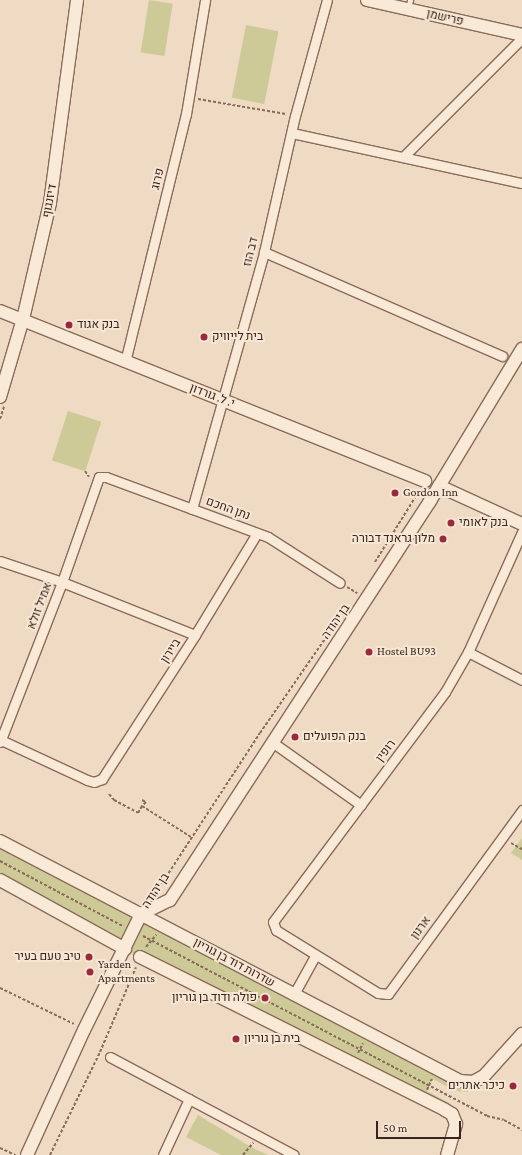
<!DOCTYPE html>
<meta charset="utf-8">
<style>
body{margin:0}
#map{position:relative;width:522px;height:1155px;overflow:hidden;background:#efdac3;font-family:"Crimson Pro",Heebo,serif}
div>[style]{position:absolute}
.green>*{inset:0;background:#cdca97;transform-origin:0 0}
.path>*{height:2px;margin-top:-1px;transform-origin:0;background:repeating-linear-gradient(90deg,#8a6b5a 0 3px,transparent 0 5px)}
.roads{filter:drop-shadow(1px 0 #8a6b5a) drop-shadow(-1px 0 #8a6b5a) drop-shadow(0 1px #8a6b5a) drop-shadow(0 -1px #8a6b5a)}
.service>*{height:4.5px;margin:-2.25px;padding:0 2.25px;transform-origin:2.25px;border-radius:2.25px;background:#f9e9d7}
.minor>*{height:9px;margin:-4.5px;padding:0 4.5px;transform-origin:4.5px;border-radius:4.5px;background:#f9e9d7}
.tertiary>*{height:12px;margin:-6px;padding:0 6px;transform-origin:6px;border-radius:6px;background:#f9e9d7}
.dots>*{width:11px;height:11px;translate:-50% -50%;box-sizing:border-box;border:2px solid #f6e6d3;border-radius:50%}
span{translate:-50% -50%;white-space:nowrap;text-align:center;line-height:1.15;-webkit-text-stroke:4px #f6e6d3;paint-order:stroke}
.street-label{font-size:12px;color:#39261e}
.poi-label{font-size:12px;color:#39261e}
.left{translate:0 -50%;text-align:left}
.right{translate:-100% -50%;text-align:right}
.scale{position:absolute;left:376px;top:1121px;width:85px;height:18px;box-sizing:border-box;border:2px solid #39261e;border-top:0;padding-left:5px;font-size:12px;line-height:14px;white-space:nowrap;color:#39261e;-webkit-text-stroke:3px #f6e6d3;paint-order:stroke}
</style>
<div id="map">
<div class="green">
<i style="left:149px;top:0;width:24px;height:53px;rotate:9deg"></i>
<i style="left:246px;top:25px;width:33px;height:74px;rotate:11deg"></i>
<i style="left:68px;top:411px;width:35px;height:52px;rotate:18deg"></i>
<i style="clip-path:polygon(522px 838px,522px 860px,511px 853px)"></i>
<i style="clip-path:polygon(0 842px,133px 915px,129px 922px,125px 947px,142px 922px,430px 1066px,468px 1082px,468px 1092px,455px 1091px,433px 1079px,427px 1091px,449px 1103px,445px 1110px,125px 949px,0 881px)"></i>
<i style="clip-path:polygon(198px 1115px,251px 1147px,268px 1155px,221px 1155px,186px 1137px)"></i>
</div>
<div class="path">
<i style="left:198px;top:99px;width:89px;rotate:9.7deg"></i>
<i style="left:0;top:419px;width:13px;rotate:-72deg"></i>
<i style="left:85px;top:471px;width:7px;rotate:56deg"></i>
<i style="left:375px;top:562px;width:84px;rotate:-58.2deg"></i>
<i style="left:347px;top:587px;width:12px;rotate:31deg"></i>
<i style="left:109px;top:794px;width:8px;rotate:50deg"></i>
<i style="left:114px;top:800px;width:27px;rotate:28deg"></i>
<i style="left:138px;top:813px;width:8px;rotate:-60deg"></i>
<i style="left:142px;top:806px;width:58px;rotate:32.3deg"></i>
<i style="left:142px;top:800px;width:4px;rotate:27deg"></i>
<i style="left:146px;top:802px;width:6px;rotate:135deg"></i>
<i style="left:511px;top:843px;width:13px;rotate:29deg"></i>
<i style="left:0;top:861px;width:139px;rotate:27.9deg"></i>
<i style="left:155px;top:894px;width:192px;rotate:-56.9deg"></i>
<i style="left:260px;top:733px;width:125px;rotate:-55.4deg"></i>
<i style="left:143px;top:936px;width:388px;rotate:27.6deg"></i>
<i style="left:487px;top:1116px;width:17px;rotate:13deg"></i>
<i style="left:504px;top:1120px;width:21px;rotate:29deg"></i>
<i style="left:146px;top:947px;width:16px;rotate:-50deg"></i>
<i style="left:0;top:988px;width:82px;rotate:25.9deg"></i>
<i style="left:358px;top:1053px;width:11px;rotate:-63deg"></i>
<i style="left:427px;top:1090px;width:12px;rotate:-66deg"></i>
<i style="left:0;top:1148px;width:17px;rotate:25deg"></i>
<i style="left:50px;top:1155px;width:114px;rotate:-64.1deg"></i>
<i style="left:100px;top:1052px;width:92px;rotate:-67deg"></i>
<i style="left:243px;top:1155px;width:16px;rotate:-50deg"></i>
</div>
<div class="roads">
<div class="service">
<i style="left:408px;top:9px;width:9px;rotate:-77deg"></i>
</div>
<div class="minor">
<i style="left:292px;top:133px;width:235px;rotate:12.3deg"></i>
<i style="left:403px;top:157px;width:168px;rotate:-45deg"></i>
<i style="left:264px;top:252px;width:260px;rotate:23.6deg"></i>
<i style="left:125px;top:362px;width:255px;rotate:-76.2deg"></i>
<i style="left:186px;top:114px;width:116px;rotate:-80.5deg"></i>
<i style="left:192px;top:509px;width:267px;rotate:-74.3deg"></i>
<i style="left:264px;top:252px;width:139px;rotate:-77.2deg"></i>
<i style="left:295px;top:116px;width:120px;rotate:-74.6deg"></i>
<i style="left:522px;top:532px;width:132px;rotate:114.2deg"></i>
<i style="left:468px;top:652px;width:46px;rotate:119.9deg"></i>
<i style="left:445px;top:692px;width:287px;rotate:126.8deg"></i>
<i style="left:273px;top:922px;width:9px;rotate:69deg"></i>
<i style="left:276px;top:930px;width:120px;rotate:31.7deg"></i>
<i style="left:378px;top:993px;width:10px;rotate:6deg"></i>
<i style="left:388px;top:994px;width:228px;rotate:-53.9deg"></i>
<i style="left:0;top:561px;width:65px;rotate:18.7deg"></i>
<i style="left:62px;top:582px;width:143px;rotate:21.7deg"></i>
<i style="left:468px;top:652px;width:61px;rotate:27.4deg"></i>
<i style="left:1px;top:740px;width:95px;rotate:24.9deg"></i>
<i style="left:87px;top:780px;width:7px;rotate:16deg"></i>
<i style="left:94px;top:782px;width:9px;rotate:-21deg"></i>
<i style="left:102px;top:779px;width:171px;rotate:-57.1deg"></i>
<i style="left:195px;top:635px;width:119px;rotate:-58.7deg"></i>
<i style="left:0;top:742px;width:172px;rotate:-68.8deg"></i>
<i style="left:62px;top:582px;width:111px;rotate:-70.6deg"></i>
<i style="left:99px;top:477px;width:7px"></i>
<i style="left:106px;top:477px;width:173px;rotate:20.3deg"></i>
<i style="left:268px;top:537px;width:85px;rotate:32.6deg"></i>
<i style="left:272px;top:742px;width:109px;rotate:35.3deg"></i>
<i style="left:294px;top:994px;width:43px;rotate:-61.1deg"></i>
<i style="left:110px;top:1057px;width:208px;rotate:28deg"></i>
<i style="left:163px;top:1155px;width:62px;rotate:-65.1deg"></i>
</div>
<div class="tertiary">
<i style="left:367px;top:0;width:159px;rotate:12.7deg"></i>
<i style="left:0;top:311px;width:458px;rotate:21.8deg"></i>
<i style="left:0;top:397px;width:81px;rotate:-73.6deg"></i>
<i style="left:23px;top:319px;width:119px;rotate:-76.9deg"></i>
<i style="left:50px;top:203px;width:205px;rotate:-82.4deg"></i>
<i style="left:439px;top:486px;width:91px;rotate:24.6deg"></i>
<i style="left:0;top:841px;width:519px;rotate:27.55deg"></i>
<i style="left:460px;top:1081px;width:13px;rotate:4deg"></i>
<i style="left:473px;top:1082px;width:13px;rotate:-29deg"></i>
<i style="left:484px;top:1076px;width:57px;rotate:-47.9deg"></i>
<i style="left:0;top:880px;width:143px;rotate:28.9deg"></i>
<i style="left:140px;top:957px;width:341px;rotate:26.6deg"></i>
<i style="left:445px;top:1110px;width:8px;rotate:30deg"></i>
<i style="left:452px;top:1114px;width:11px;rotate:68deg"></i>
<i style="left:456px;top:1124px;width:32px;rotate:106deg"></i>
<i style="left:27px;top:1155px;width:137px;rotate:-65.5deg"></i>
<i style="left:84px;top:1030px;width:129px;rotate:-63.8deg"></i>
<i style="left:141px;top:914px;width:32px;rotate:-26deg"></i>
<i style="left:170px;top:900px;width:476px;rotate:-56.9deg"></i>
<i style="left:430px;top:501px;width:178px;rotate:-58.8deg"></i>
</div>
</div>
<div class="dots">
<i style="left:69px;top:325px;background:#9a293d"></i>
<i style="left:204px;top:337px;background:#9a293d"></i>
<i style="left:395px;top:493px;background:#9a293d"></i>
<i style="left:451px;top:523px;background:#9a293d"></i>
<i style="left:443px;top:539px;background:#9a293d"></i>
<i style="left:369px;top:652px;background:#9a293d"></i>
<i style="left:295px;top:737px;background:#9a293d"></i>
<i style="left:89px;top:957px;background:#9a293d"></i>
<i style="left:90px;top:972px;background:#9a293d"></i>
<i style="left:265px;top:998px;background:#9a293d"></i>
<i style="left:236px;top:1039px;background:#9a293d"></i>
<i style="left:513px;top:1086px;background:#9a293d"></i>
</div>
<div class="street-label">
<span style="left:445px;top:18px;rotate:13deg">פרישמן</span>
<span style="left:158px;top:179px;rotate:-76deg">פרוג</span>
<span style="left:50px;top:201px;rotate:-80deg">דיזנגוף</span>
<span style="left:251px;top:252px;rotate:-76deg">דב הוז</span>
<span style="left:212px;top:396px;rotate:21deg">י. ל. גורדון</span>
<span style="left:228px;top:509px;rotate:20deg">נתן החכם</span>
<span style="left:40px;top:606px;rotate:-69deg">אמיל זולא</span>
<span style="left:336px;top:622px;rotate:-55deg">בן יהודה</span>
<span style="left:171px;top:651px;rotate:-57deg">ביירון</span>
<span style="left:386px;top:751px;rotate:-53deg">רופין</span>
<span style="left:156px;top:891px;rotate:-57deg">בן יהודה</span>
<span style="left:421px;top:928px;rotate:-54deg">ארנון</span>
<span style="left:234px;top:963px;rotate:28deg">שדרות דוד בן גוריון</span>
</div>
<div class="poi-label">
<span class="left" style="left:77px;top:325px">בנק אגוד</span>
<span class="left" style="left:212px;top:337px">בית לייוויק</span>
<span class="left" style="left:403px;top:493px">Gordon Inn</span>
<span class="left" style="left:459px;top:523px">בנק לאומי</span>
<span class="right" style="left:435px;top:539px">מלון גראנד דבורה</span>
<span class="left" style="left:377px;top:652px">Hostel BU93</span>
<span class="left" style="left:303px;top:737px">בנק הפועלים</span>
<span class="right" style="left:81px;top:957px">טיב טעם בעיר</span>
<span class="left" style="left:98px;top:972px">Yarden<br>Apartments</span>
<span class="right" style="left:257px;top:998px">פולה ודוד בן גוריון</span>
<span class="left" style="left:244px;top:1039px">בית בן גוריון</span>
<span class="right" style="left:505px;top:1086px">כיכר אתרים</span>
</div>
<div class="scale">50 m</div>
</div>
